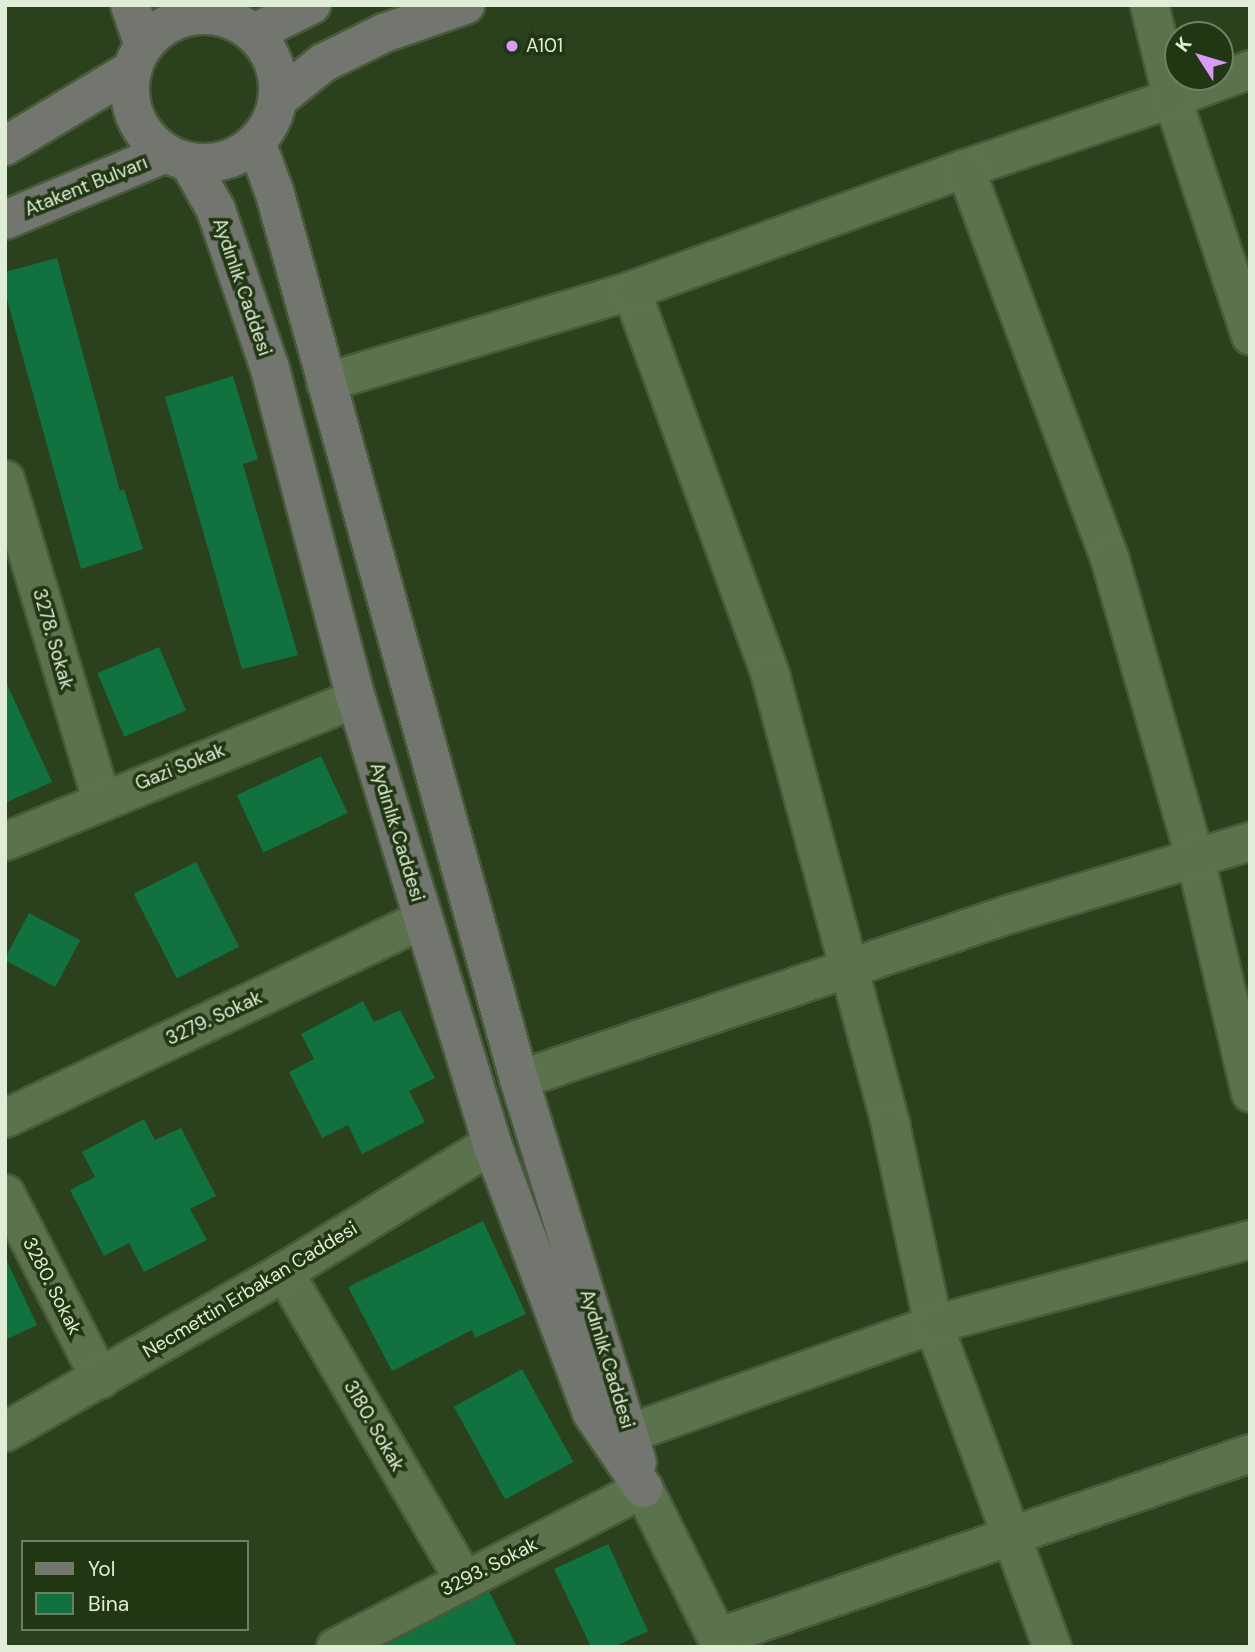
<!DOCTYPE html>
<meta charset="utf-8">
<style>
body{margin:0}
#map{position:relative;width:1255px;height:1652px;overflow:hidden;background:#2b401d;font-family:"DM Sans",sans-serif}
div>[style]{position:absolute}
.building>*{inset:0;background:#11713f;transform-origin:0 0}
.roads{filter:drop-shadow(2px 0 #485a3b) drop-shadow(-2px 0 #485a3b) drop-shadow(0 2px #485a3b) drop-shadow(0 -2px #485a3b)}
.minor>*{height:37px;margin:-18.5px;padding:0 18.5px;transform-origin:18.5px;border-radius:18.5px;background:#5b734d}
.tertiary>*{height:38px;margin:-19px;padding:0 19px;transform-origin:19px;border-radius:19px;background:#5b734d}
.secondary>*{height:38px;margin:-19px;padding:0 19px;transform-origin:19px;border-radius:19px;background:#72766f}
.secondary>.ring{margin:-19px;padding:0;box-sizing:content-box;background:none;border:38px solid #72766f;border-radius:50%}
.dots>*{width:19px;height:19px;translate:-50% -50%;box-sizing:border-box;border:4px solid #213613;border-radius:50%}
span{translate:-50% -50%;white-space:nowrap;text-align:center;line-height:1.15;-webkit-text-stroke:7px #213613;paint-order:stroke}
.poi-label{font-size:19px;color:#e0eed8}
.left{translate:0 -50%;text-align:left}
.street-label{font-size:19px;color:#e0eed8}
.frame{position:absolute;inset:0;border:7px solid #e0eed8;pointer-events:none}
.legend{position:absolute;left:21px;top:1540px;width:228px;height:91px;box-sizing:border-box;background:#213613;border:2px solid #6d8062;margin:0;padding:9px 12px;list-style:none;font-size:21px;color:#e0eed8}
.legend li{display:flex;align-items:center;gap:14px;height:35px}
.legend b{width:35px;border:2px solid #6d8062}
.north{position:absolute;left:1164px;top:21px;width:70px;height:70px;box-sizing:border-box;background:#213613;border:2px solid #6d8062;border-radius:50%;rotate:307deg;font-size:19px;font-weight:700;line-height:28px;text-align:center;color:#e0eed8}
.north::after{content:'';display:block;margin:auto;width:24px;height:32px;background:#d99af7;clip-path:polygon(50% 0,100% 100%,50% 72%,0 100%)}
</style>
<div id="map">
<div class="building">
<i style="clip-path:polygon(57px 258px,120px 491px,124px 489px,143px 549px,81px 569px,5px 292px,5px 272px)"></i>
<i style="clip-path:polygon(233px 376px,258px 459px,243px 464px,298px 655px,242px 669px,165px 397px)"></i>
<i style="left:159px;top:647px;width:69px;height:67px;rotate:67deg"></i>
<i style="clip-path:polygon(5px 680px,52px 782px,5px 803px)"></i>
<i style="left:321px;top:756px;width:63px;height:93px;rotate:65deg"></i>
<i style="left:196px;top:862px;width:95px;height:70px;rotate:63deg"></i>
<i style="left:29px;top:913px;width:58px;height:53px;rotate:28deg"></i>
<i style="clip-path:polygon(363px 1001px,374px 1022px,400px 1010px,435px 1078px,409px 1091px,425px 1122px,362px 1154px,348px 1125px,322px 1138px,289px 1072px,314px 1059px,301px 1034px)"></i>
<i style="clip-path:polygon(144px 1119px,155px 1140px,181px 1128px,216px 1196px,190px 1209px,207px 1240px,144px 1272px,129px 1243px,104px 1256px,70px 1190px,95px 1177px,82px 1152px)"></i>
<i style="clip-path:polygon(483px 1221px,526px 1314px,475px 1338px,472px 1330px,392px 1371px,348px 1287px)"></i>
<i style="clip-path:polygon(5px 1257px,37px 1325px,5px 1340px)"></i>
<i style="left:522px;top:1369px;width:106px;height:78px;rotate:61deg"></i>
<i style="clip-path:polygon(608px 1544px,648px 1631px,614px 1647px,591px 1647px,554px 1569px)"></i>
<i style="clip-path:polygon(489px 1591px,517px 1647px,381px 1647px)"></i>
</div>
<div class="roads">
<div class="minor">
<i style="left:1250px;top:69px;width:83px;rotate:159.6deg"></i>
<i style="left:1172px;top:98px;width:250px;rotate:71.8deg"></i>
<i style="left:965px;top:168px;width:219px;rotate:-18.7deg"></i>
<i style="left:1172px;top:98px;width:96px;rotate:-103.9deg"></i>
<i style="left:631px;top:290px;width:409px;rotate:70.1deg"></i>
<i style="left:770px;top:675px;width:465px;rotate:75deg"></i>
<i style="left:890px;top:1124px;width:205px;rotate:77.9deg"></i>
<i style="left:933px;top:1324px;width:344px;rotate:69.8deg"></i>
<i style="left:325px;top:382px;width:320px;rotate:-16.7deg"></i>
<i style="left:631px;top:290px;width:356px;rotate:-20.1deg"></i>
<i style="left:965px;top:168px;width:415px;rotate:69.7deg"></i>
<i style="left:1109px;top:557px;width:313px;rotate:74.1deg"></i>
<i style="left:1195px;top:858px;width:241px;rotate:76.8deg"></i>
<i style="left:5px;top:479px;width:334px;rotate:73.3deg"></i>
<i style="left:5px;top:841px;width:379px;rotate:-22.2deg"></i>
<i style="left:519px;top:1079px;width:516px;rotate:-18.65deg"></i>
<i style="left:1008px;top:914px;width:253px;rotate:-16.8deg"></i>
<i style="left:5px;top:1118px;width:463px;rotate:-25.5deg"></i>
<i style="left:5px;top:1193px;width:209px;rotate:62.9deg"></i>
<i style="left:284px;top:1272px;width:357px;rotate:59.7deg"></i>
<i style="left:631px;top:1432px;width:321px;rotate:-19.7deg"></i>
<i style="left:933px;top:1324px;width:328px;rotate:-15deg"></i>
<i style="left:717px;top:1637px;width:564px;rotate:-19.05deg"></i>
<i style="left:335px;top:1647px;width:347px;rotate:-27.3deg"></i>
</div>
<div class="tertiary">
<i style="left:5px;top:1432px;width:322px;rotate:-29.8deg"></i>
<i style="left:284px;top:1272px;width:244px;rotate:-31.6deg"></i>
<i style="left:643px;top:1488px;width:178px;rotate:63.6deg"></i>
</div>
<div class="secondary">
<i style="left:130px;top:5px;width:43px;rotate:71.1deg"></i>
<i class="ring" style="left:130px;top:15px;width:110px;height:110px"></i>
<i style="left:254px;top:33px;width:64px;rotate:-26.2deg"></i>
<i style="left:278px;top:99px;width:58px;rotate:-38.7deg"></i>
<i style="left:323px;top:63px;width:68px;rotate:-26.2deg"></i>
<i style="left:384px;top:33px;width:86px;rotate:-19.1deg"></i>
<i style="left:256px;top:142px;width:55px;rotate:69.9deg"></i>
<i style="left:275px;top:194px;width:918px;rotate:74.59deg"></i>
<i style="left:519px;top:1079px;width:401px;rotate:72.9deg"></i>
<i style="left:5px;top:146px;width:149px;rotate:-31deg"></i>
<i style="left:189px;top:162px;width:55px;rotate:60.6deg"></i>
<i style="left:216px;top:210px;width:168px;rotate:71.2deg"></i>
<i style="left:270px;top:369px;width:340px;rotate:75.4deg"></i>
<i style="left:356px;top:698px;width:466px;rotate:73deg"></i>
<i style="left:492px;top:1144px;width:287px;rotate:69.6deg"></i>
<i style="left:592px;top:1413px;width:91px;rotate:55.8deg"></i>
<i style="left:5px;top:220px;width:174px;rotate:-22.6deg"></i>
</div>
</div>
<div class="dots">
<i style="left:512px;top:46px;background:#d99af7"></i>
</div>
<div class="poi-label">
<span class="left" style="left:526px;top:46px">A101</span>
</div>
<div class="street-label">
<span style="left:86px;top:186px;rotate:-22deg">Atakent Bulvarı</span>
<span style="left:242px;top:287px;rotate:71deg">Aydınlık Caddesi</span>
<span style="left:53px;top:639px;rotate:74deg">3278. Sokak</span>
<span style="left:180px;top:767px;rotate:-22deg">Gazi Sokak</span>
<span style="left:397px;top:832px;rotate:73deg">Aydınlık Caddesi</span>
<span style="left:214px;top:1018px;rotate:-25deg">3279. Sokak</span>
<span style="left:52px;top:1286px;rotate:63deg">3280. Sokak</span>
<span style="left:250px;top:1290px;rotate:-31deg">Necmettin Erbakan Caddesi</span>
<span style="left:607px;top:1359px;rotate:73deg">Aydınlık Caddesi</span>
<span style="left:374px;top:1426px;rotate:60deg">3180. Sokak</span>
<span style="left:489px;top:1567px;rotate:-27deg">3293. Sokak</span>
</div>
<div class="frame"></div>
<ul class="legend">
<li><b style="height:9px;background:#72766f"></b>Yol</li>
<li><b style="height:19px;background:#11713f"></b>Bina</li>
</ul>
<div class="north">K</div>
</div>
